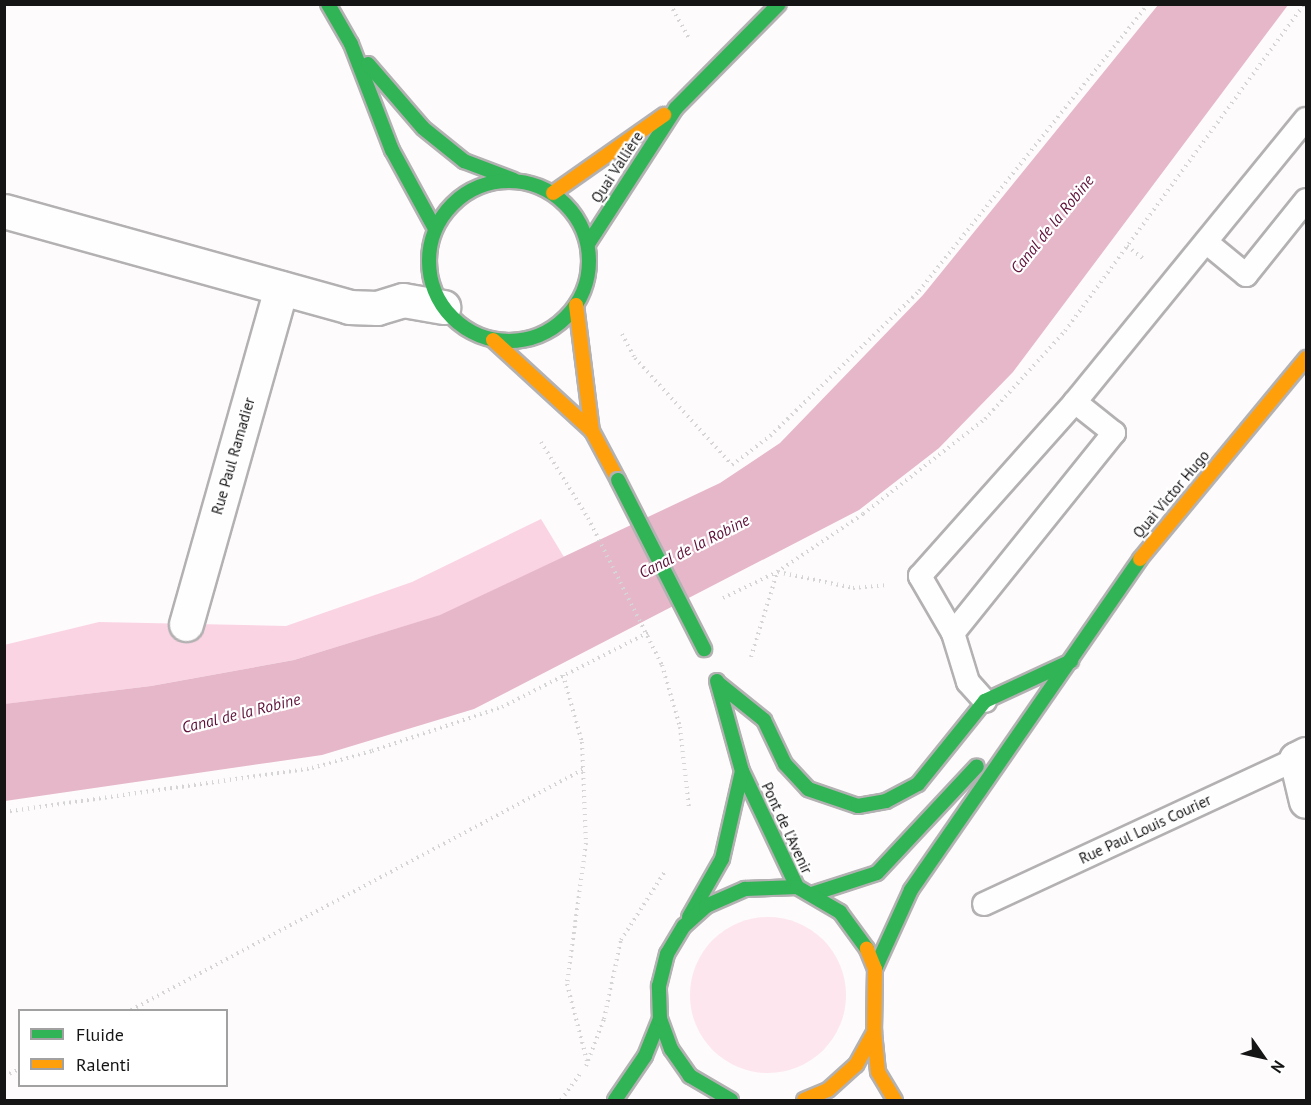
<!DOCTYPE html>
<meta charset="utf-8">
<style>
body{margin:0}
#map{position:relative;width:1311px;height:1105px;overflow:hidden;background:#fdfbfc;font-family:"PT Sans",sans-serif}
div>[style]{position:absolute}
.green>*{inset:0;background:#fde6ee}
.round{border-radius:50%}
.forest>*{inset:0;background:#fbd4e4}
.water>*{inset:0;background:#e6b6c9}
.path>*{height:4px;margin-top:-2px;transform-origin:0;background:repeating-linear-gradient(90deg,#d5d5d5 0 1.5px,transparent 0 6px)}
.roads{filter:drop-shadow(2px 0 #b3b1b2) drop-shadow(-2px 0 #b3b1b2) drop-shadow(0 2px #b3b1b2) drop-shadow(0 -2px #b3b1b2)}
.lane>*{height:22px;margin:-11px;padding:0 11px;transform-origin:11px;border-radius:11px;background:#fffeff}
.street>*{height:33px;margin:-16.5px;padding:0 16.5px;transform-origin:16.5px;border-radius:16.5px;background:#fffeff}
.fast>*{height:14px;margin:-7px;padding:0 7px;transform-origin:7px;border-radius:7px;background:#30b455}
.fast>.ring{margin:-7px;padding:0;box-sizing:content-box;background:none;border:14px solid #30b455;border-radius:50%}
.slow>*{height:14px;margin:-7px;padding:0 7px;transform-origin:7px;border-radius:7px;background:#ff9f0a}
.path-bridge>*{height:4px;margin-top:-2px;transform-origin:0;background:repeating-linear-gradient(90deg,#d5d5d5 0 1.5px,transparent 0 6px)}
.bridges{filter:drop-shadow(2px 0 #b3b1b2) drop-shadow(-2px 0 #b3b1b2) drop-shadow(0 2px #b3b1b2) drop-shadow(0 -2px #b3b1b2)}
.fast-bridge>*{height:14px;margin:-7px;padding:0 7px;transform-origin:7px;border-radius:7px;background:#30b455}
span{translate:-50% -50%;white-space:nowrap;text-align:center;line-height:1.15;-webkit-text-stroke:4.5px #fff;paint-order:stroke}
.street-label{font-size:15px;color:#161515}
.water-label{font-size:16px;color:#5f1139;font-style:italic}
.frame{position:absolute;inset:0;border:6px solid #161515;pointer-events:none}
.legend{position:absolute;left:18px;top:1009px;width:210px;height:78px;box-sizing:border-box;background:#fff;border:2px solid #a2a1a1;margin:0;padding:8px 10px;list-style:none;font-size:18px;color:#161515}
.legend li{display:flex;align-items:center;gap:12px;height:30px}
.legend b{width:30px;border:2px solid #a2a1a1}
.north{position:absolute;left:1233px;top:1027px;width:60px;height:60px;-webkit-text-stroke:4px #fff;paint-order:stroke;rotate:124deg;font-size:16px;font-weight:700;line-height:24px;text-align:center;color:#161515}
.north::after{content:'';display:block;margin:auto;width:21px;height:27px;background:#161515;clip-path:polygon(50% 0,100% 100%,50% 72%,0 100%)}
</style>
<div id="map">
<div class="green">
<i class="round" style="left:690px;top:917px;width:156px;height:156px"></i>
</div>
<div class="forest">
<i style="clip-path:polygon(541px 519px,564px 557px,441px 615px,294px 660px,151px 686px,5px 704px,4px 645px,99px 622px,286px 626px,412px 582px)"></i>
</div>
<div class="water">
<i style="clip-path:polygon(1158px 5px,1288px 5px,1013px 372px,939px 448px,859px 510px,474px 709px,322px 755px,5px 801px,4px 704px,151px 686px,294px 660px,440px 615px,720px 483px,780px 443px,923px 295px)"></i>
</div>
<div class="path">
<i style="left:670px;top:4px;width:39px;rotate:61deg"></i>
<i style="left:1127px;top:246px;width:23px;rotate:38deg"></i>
<i style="left:622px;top:334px;width:27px;rotate:62deg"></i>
<i style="left:635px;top:358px;width:144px;rotate:47.8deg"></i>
<i style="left:732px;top:465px;width:48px;rotate:-37.3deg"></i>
<i style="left:770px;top:436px;width:208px;rotate:-44.2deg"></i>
<i style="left:919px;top:291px;width:367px;rotate:-51.4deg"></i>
<i style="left:541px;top:442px;width:89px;rotate:58.3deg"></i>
<i style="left:778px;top:572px;width:77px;rotate:12deg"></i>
<i style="left:853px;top:588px;width:33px;rotate:-5deg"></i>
<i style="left:723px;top:598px;width:60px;rotate:-25.7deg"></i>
<i style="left:777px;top:572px;width:104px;rotate:-34deg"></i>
<i style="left:863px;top:514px;width:155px;rotate:-37.9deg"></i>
<i style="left:985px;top:419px;width:119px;rotate:-47.7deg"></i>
<i style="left:1065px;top:331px;width:405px;rotate:-53.8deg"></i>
<i style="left:751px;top:657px;width:88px;rotate:-72.8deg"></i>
<i style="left:662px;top:665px;width:65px;rotate:73.8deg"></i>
<i style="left:680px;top:727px;width:81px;rotate:83.7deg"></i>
<i style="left:563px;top:675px;width:70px;rotate:74.2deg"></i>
<i style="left:582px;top:742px;width:101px;rotate:87.7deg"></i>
<i style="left:586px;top:843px;width:142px;rotate:97.7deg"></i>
<i style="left:567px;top:984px;width:80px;rotate:75.4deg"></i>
<i style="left:4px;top:812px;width:311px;rotate:-8.1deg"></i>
<i style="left:312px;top:768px;width:62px;rotate:-15.8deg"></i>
<i style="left:372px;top:751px;width:137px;rotate:-18.7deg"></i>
<i style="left:502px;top:707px;width:167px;rotate:-27deg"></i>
<i style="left:131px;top:1010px;width:513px;rotate:-28.01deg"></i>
<i style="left:586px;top:1066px;width:50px;rotate:-69deg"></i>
<i style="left:604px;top:1019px;width:81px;rotate:-77.9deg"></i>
<i style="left:621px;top:940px;width:83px;rotate:-57.3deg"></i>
<i style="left:4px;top:1076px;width:17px;rotate:-24deg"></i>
<i style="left:561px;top:1100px;width:32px;rotate:-54deg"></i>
</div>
<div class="roads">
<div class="lane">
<i style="left:1206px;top:242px;width:52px;rotate:39.5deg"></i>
<i style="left:1246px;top:275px;width:96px;rotate:-51.3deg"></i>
<i style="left:953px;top:633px;width:257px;rotate:-51.2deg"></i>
<i style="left:1114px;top:433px;width:50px;rotate:-141.5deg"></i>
<i style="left:985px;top:701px;width:25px;rotate:-132deg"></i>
<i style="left:968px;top:682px;width:51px;rotate:-107deg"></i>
<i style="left:953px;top:633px;width:66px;rotate:-120.1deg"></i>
<i style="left:920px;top:576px;width:233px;rotate:-48.3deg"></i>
<i style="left:1075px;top:402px;width:365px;rotate:-50.8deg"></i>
<i style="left:984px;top:904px;width:344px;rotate:-24.9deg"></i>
</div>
<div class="street">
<i style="left:4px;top:211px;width:358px;rotate:15.5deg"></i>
<i style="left:349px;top:307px;width:28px;rotate:2deg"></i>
<i style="left:377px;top:308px;width:27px;rotate:-17deg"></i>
<i style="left:403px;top:300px;width:41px;rotate:9.9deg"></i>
<i style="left:186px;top:624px;width:349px;rotate:-74.2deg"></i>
<i style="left:1306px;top:754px;width:11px;rotate:153deg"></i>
<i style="left:1296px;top:759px;width:43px;rotate:76.6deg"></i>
</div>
<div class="fast">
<i style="left:328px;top:4px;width:46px;rotate:60.1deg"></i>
<i style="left:351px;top:44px;width:114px;rotate:68.9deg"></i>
<i style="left:392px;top:150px;width:90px;rotate:61.4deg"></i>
<i style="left:368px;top:64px;width:84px;rotate:49.3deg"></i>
<i style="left:423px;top:128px;width:53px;rotate:38.8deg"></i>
<i style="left:464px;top:161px;width:53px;rotate:20.8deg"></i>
<i class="ring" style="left:429px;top:181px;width:146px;height:146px"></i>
<i style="left:588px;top:244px;width:162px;rotate:-57.1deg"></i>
<i style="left:676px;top:108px;width:146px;rotate:-45.3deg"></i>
<i style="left:717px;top:681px;width:93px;rotate:74.5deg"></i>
<i style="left:742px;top:771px;width:128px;rotate:64.6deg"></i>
<i style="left:718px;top:683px;width:59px;rotate:38.8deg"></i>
<i style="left:764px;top:720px;width:49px;rotate:64.5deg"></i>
<i style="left:785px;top:764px;width:34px;rotate:47deg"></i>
<i style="left:808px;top:789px;width:53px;rotate:18.8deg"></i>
<i style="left:858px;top:806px;width:28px;rotate:-10deg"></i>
<i style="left:886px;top:801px;width:36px;rotate:-28deg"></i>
<i style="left:918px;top:784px;width:107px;rotate:-51.1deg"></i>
<i style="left:985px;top:701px;width:95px;rotate:-24.9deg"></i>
<i style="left:812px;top:894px;width:68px;rotate:-17.9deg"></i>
<i style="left:877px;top:873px;width:146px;rotate:-46.9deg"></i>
<i style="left:689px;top:917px;width:67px;rotate:-60.4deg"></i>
<i style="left:722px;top:859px;width:90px;rotate:-77.2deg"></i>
<i style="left:875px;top:969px;width:87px;rotate:-65.5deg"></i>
<i style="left:911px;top:890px;width:402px;rotate:-55.3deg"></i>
<i style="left:615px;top:1100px;width:53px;rotate:-55.7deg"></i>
<i style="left:645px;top:1056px;width:40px;rotate:-68deg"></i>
<i style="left:731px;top:1100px;width:48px;rotate:-149.7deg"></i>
<i style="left:690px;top:1076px;width:33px;rotate:-125deg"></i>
<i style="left:671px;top:1049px;width:32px;rotate:-110deg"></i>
<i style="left:660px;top:1019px;width:33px;rotate:-92deg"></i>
<i style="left:659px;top:986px;width:33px;rotate:-76deg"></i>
<i style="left:667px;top:954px;width:33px;rotate:-59deg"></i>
<i style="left:684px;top:926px;width:30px;rotate:-42deg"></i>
<i style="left:706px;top:906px;width:43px;rotate:-23.6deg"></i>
<i style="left:745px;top:889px;width:52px;rotate:-2.2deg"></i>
<i style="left:797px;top:887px;width:50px;rotate:30.2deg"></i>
<i style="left:840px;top:912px;width:46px;rotate:53.9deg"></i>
</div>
<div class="slow">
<i style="left:553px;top:193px;width:136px;rotate:-35.1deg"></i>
<i style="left:576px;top:305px;width:127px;rotate:82.8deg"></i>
<i style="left:592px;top:431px;width:55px;rotate:62deg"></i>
<i style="left:493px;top:340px;width:134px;rotate:42.6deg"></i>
<i style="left:1140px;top:559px;width:261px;rotate:-50.4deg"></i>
<i style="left:874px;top:1032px;width:40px;rotate:84.3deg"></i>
<i style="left:878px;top:1072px;width:33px;rotate:59deg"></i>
<i style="left:804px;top:1100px;width:26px;rotate:-23deg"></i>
<i style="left:828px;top:1090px;width:38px;rotate:-42deg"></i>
<i style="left:856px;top:1065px;width:38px;rotate:-61deg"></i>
<i style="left:874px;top:1032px;width:63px;rotate:-89.1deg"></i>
<i style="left:875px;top:969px;width:22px;rotate:-112deg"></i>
</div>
</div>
<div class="path-bridge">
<i style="left:588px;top:518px;width:165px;rotate:63.3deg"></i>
</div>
<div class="bridges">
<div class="fast-bridge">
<i style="left:618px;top:480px;width:190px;rotate:63deg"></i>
</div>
</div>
<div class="street-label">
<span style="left:617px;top:167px;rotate:-57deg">Quai Vallière</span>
<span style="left:233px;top:456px;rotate:-74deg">Rue Paul Ramadier</span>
<span style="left:1171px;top:494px;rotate:-50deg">Quai Victor Hugo</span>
<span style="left:787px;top:828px;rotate:65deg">Pont de l'Avenir</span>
<span style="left:1145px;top:829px;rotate:-25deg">Rue Paul Louis Courier</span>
</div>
<div class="water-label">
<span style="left:1052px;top:224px;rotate:-51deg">Canal de la Robine</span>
<span style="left:694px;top:546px;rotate:-27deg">Canal de la Robine</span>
<span style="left:241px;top:713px;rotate:-14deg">Canal de la Robine</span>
</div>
<div class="frame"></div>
<ul class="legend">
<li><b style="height:8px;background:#30b455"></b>Fluide</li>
<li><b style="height:8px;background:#ff9f0a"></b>Ralenti</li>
</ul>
<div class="north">N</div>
</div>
